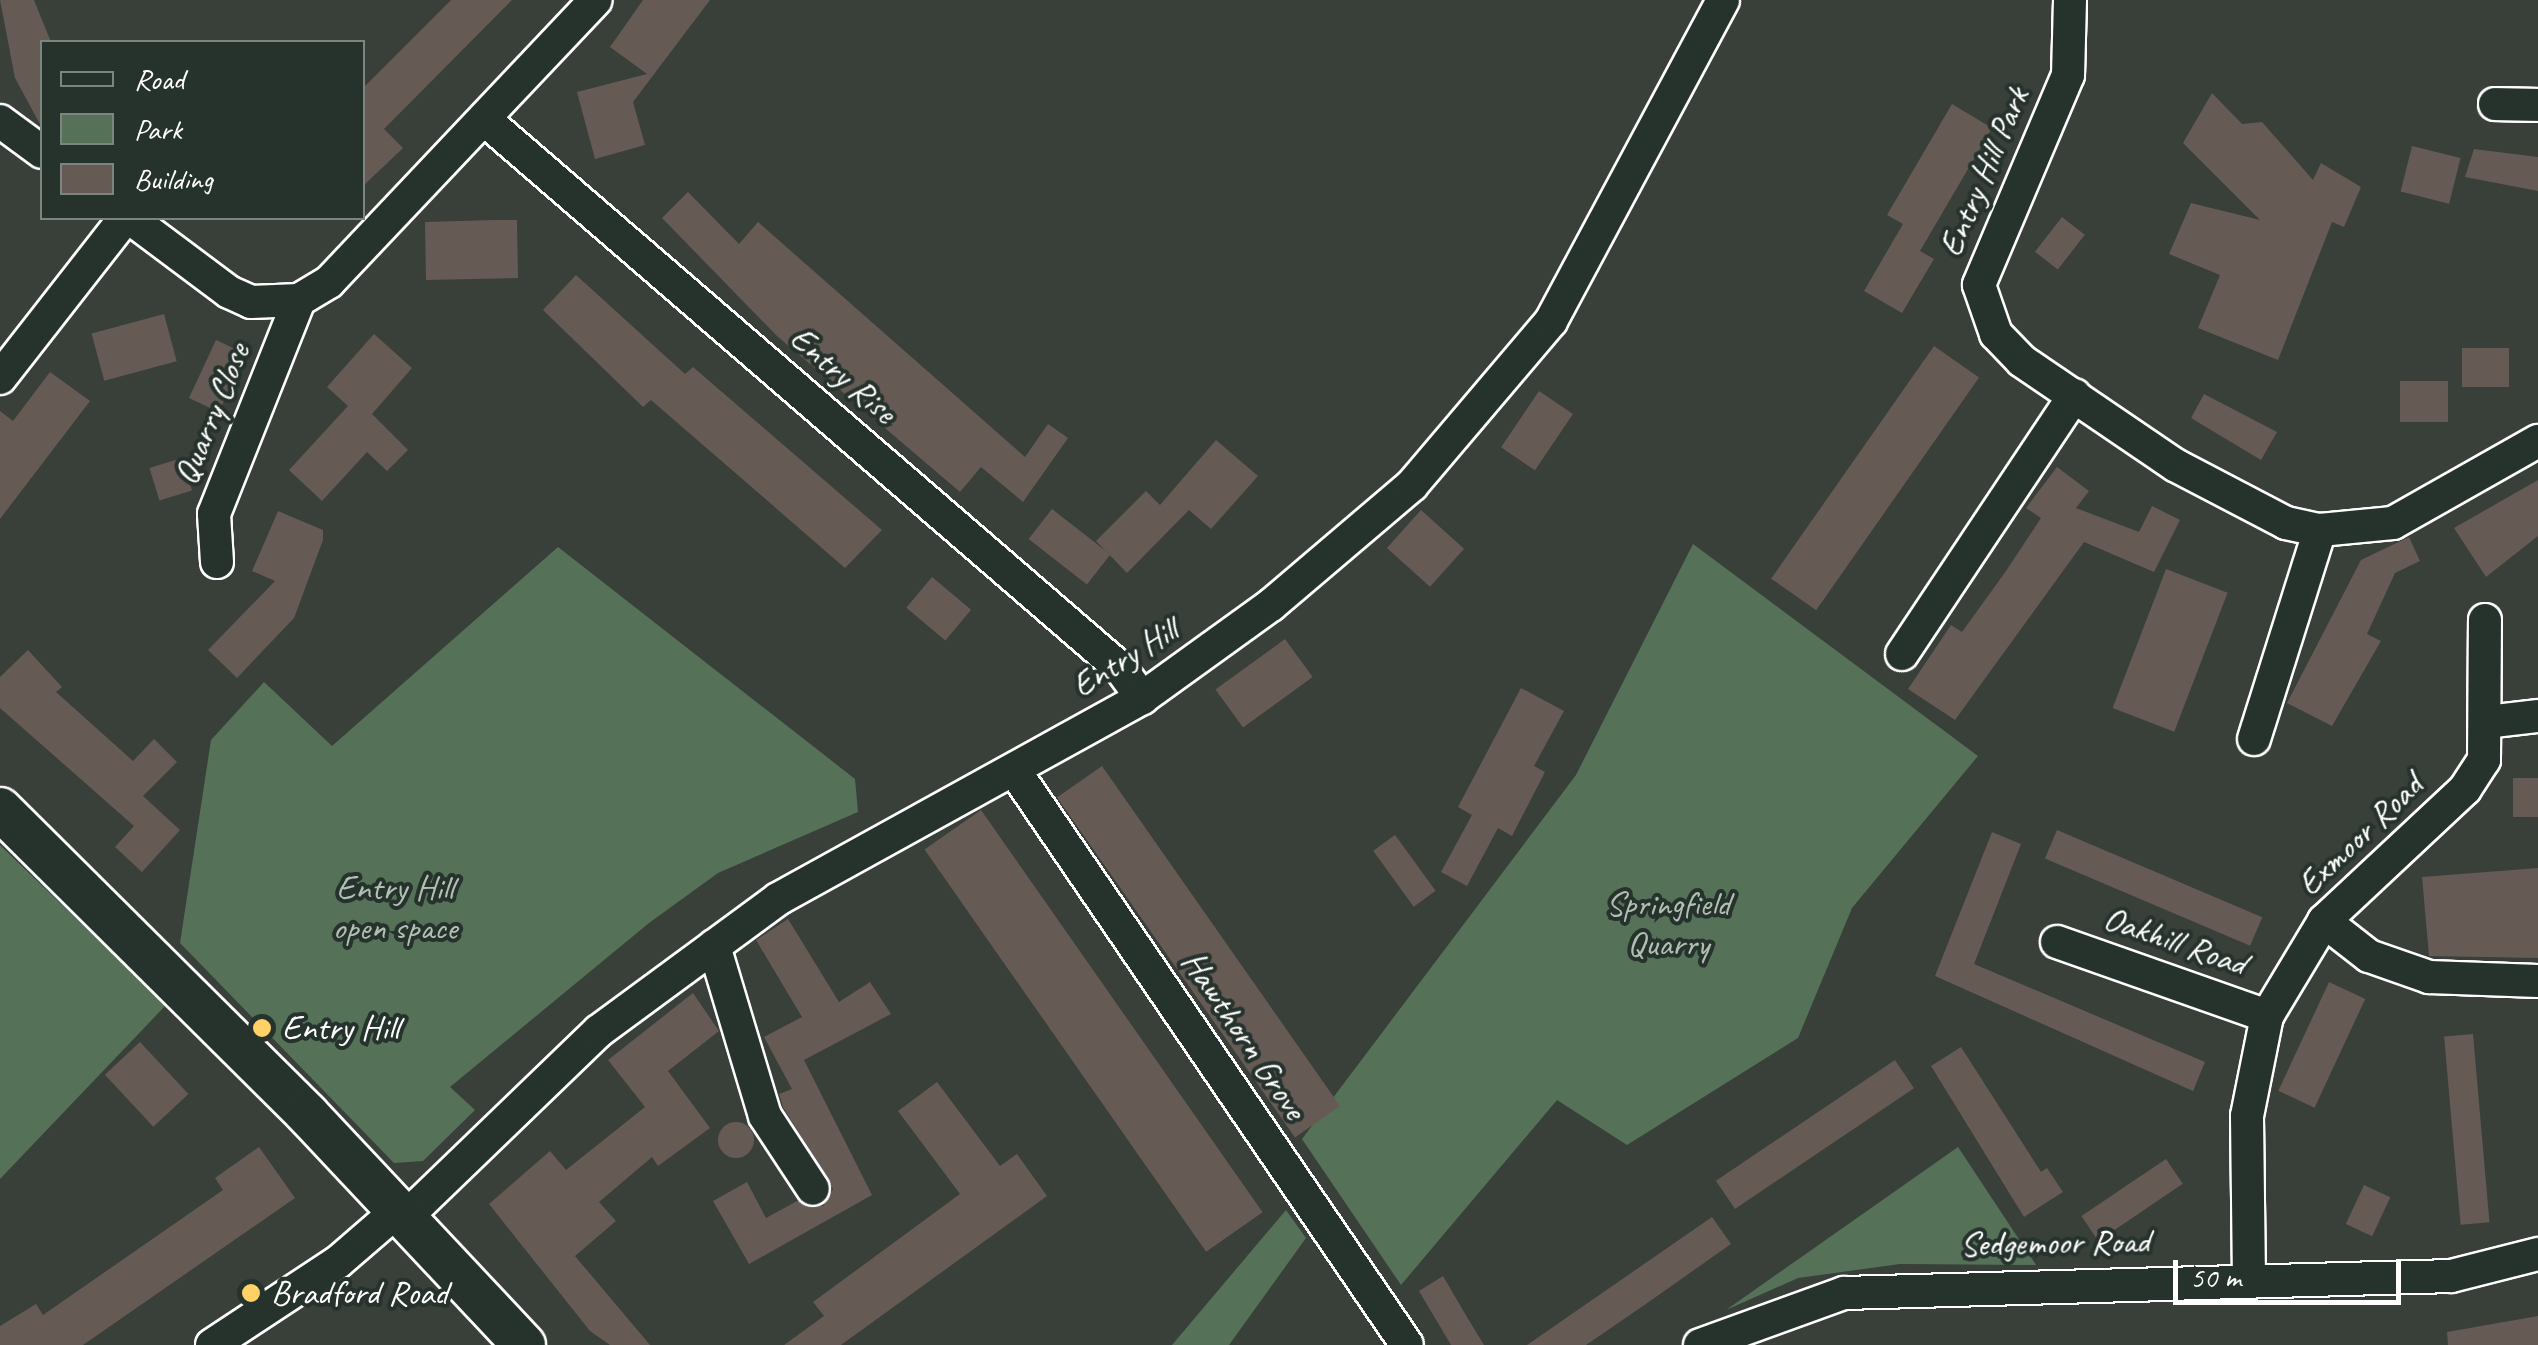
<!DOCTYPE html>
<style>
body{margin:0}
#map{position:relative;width:2538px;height:1345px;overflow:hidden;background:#393f39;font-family:Caveat,sans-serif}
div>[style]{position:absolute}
.green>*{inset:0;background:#557259}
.building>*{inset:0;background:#665a55;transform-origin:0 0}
.round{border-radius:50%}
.roads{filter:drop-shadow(2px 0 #fff) drop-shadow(-2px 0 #fff) drop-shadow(0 2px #fff) drop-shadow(0 -2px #fff)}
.minor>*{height:32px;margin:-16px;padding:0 16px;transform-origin:16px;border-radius:16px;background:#26332d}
.major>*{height:42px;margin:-21px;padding:0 21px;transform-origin:21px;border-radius:21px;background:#26332d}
.dots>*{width:28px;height:28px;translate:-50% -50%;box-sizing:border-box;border:5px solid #26332d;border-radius:50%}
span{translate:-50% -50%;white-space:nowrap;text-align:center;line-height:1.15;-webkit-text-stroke:8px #26332d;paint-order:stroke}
.street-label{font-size:35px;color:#fff}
.park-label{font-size:35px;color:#b2c0b4}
.poi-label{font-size:35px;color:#fff}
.left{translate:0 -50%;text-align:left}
.legend{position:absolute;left:40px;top:40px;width:325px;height:180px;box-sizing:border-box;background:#26332d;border:2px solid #7d8581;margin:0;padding:12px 18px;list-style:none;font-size:30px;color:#fff}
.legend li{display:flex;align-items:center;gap:20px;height:50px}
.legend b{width:50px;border:2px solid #7d8581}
.scale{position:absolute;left:2173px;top:1260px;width:228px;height:45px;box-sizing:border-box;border:5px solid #fff;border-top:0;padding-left:12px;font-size:30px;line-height:35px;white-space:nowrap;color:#fff;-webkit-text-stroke:8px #26332d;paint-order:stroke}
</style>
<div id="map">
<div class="green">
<i style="clip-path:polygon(1693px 544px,1978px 756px,1852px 908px,1798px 1038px,1627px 1145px,1557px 1100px,1401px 1285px,1302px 1139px,1576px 775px)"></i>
<i style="clip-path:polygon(558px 547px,855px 779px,858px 812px,718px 873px,649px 923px,450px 1087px,475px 1110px,423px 1161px,394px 1163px,180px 943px,211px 740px,264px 682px,332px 746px)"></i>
<i style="clip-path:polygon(0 845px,166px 1005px,0 1179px)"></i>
<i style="clip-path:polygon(1958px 1147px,2036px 1265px,1900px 1264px,1798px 1278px,1726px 1310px)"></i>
<i style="clip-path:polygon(1286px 1210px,1306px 1238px,1229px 1345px,1172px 1345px)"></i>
</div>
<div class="building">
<i style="clip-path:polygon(0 0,34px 0,51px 42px,42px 42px,42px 128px,15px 78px)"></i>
<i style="clip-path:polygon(451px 0,512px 0,384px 129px,403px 148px,362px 187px,362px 89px)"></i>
<i style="clip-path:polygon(643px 0,710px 0,633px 102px,645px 145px,595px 159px,577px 92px,647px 74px,610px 47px)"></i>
<i style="clip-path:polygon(2212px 93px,2242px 124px,2262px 122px,2313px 180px,2321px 163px,2361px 187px,2344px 227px,2332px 222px,2278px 360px,2198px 328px,2220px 275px,2169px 254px,2191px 203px,2260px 220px,2183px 143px)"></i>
<i style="clip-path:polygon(1952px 104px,1992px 128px,1920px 251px,1934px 259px,1902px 313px,1864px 291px,1903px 224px,1887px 215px)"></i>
<i style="left:2412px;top:146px;width:50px;height:47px;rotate:14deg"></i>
<i style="clip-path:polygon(2474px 149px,2538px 157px,2538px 191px,2465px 177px)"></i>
<i style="clip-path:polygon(688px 192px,739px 244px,758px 222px,1025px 457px,1048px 424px,1068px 438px,1023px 502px,981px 467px,960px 492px,777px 336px,662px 218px)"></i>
<i style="left:2062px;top:217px;width:29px;height:44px;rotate:38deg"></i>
<i style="clip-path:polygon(494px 220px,517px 220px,518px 278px,426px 280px,425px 222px)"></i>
<i style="clip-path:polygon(576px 275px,685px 374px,693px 367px,882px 530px,845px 568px,651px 400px,643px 407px,543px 310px)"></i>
<i style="left:164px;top:314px;width:49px;height:75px;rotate:75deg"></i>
<i style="clip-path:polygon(374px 334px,412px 368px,372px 414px,408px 450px,387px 471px,367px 452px,322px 501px,289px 470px,348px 406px,327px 387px)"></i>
<i style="left:216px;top:340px;width:33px;height:64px;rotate:25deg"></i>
<i style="left:1934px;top:346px;width:55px;height:284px;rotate:35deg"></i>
<i style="left:2462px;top:348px;width:47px;height:39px"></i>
<i style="clip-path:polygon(50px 372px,90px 401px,0 519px,0 411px,13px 421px)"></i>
<i style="left:2400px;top:381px;width:48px;height:41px"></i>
<i style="left:1539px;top:391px;width:41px;height:68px;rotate:34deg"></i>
<i style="clip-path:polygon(2204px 394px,2277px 432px,2261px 460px,2191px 418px)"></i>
<i style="clip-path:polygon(1216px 440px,1258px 476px,1211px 529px,1189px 510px,1127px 573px,1096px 541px,1146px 491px,1160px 505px)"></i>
<i style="left:182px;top:458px;width:34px;height:34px;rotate:73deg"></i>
<i style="clip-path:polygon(2057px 467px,2089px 491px,2076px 508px,2139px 532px,2152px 506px,2180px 520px,2154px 572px,2084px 542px,1955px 720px,1908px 689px,1951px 625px,1962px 632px,2006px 571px,2041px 518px,2026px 508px)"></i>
<i style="clip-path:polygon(2538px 480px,2538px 536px,2486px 577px,2454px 528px)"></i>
<i style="left:1052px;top:509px;width:74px;height:38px;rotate:38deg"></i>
<i style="left:1421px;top:510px;width:58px;height:51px;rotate:42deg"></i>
<i style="clip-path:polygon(278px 511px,323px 530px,323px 540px,294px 618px,237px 678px,208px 650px,275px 581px,252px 571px)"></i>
<i style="clip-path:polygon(2409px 537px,2420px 561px,2395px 573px,2367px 634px,2381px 641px,2332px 726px,2287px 703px,2361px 560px)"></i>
<i style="left:2166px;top:569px;width:66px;height:149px;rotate:21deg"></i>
<i style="left:932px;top:577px;width:51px;height:40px;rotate:40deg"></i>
<i style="left:1285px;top:639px;width:47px;height:86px;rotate:54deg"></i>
<i style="clip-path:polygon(28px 650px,62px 687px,56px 692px,133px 761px,154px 739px,177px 762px,143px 796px,180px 830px,142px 872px,115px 847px,134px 826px,0 708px,0 677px)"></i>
<i style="clip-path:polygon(1521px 688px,1564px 711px,1534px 766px,1545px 772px,1512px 836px,1498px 828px,1467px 886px,1441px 872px,1472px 815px,1458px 807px)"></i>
<i style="left:1102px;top:766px;width:415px;height:55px;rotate:55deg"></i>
<i style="left:2513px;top:778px;width:25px;height:39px"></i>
<i style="left:981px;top:810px;width:491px;height:69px;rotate:55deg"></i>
<i style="left:2057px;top:830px;width:223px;height:31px;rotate:23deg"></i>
<i style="clip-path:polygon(1992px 832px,2021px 844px,1974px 964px,2205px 1062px,2193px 1091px,1935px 976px)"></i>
<i style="left:1395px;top:835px;width:69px;height:27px;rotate:54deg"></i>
<i style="clip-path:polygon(2538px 868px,2538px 958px,2429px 956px,2422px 877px)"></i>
<i style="clip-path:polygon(788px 919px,839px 1002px,870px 982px,891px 1014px,804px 1060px,872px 1195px,749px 1264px,713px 1201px,747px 1182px,766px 1218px,797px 1201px,823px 1206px,833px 1189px,783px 1107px,779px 1094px,792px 1089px,764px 1037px,802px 1017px,756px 940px)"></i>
<i style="left:2329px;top:982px;width:40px;height:120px;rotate:25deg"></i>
<i style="clip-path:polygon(693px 993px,719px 1031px,668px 1071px,710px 1128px,658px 1166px,652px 1157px,599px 1202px,616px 1221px,575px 1256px,650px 1345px,610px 1345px,590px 1331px,489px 1204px,550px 1151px,566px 1170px,645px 1107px,608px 1060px)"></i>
<i style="left:2473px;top:1034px;width:189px;height:29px;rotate:85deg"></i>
<i style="left:140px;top:1042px;width:71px;height:48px;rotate:47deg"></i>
<i style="clip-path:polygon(1961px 1047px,2041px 1172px,2047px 1168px,2063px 1192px,2024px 1217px,1931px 1066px)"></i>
<i style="left:1895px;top:1060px;width:34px;height:216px;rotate:56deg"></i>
<i style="clip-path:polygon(937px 1082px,1000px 1166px,1017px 1154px,1047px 1196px,841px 1345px,784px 1345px,824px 1316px,813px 1302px,960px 1194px,898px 1111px)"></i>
<i class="round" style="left:718px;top:1122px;width:36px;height:36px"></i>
<i style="clip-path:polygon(259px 1147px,295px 1198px,83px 1345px,0 1345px,0 1326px,36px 1304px,43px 1315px,223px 1190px,215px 1178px)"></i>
<i style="left:2166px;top:1159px;width:30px;height:102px;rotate:56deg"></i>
<i style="left:2364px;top:1185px;width:29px;height:43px;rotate:25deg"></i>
<i style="clip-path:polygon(1712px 1217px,1731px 1244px,1643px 1306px,1586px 1345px,1527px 1345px)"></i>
<i style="clip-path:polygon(1443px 1276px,1467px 1317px,1484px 1345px,1451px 1345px,1419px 1291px)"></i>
<i style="clip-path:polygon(2538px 1316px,2538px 1345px,2448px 1345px,2447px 1332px)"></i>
</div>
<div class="roads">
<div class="minor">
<i style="left:2070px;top:0;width:75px;rotate:91.5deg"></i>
<i style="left:2068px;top:75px;width:228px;rotate:113deg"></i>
<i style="left:1979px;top:285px;width:52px;rotate:70.9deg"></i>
<i style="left:1996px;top:334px;width:37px;rotate:46deg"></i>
<i style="left:2022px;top:361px;width:185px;rotate:34.2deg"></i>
<i style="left:2175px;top:465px;width:125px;rotate:27.6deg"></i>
<i style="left:2286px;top:523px;width:35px;rotate:12deg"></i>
<i style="left:2320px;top:530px;width:73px;rotate:-5.5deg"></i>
<i style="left:2393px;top:523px;width:167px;rotate:-29.5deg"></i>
<i style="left:2495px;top:104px;width:43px;rotate:1.3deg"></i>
<i style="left:484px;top:119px;width:842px;rotate:40.81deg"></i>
<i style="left:1121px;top:669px;width:36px;rotate:54deg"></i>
<i style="left:0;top:121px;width:52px;rotate:36.4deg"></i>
<i style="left:130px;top:218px;width:124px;rotate:36.8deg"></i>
<i style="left:229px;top:292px;width:24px;rotate:24deg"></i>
<i style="left:251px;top:302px;width:48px;rotate:-2.4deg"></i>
<i style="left:299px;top:300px;width:35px;rotate:-31deg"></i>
<i style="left:329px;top:282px;width:388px;rotate:-46.6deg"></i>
<i style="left:0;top:378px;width:203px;rotate:-52deg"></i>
<i style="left:217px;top:562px;width:48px;rotate:-93.6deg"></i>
<i style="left:214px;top:514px;width:230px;rotate:-68.3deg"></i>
<i style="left:1902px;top:654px;width:311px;rotate:-56.3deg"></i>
<i style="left:2486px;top:722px;width:52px;rotate:-6.6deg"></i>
<i style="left:2254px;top:739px;width:219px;rotate:-72.5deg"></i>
<i style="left:1014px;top:770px;width:696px;rotate:55.65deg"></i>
<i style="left:2324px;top:921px;width:57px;rotate:37.9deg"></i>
<i style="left:2369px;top:956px;width:64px;rotate:19.3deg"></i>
<i style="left:2429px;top:977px;width:109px;rotate:2.1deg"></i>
<i style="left:2057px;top:942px;width:223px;rotate:19.4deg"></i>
<i style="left:714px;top:946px;width:177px;rotate:73.3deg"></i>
<i style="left:765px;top:1116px;width:87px;rotate:56.7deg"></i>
<i style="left:403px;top:1220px;width:272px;rotate:-44deg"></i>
<i style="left:599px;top:1031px;width:222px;rotate:-36.4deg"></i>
<i style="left:778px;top:899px;width:416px;rotate:-28.9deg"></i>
<i style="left:1142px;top:698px;width:159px;rotate:-35.8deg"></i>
<i style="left:1271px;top:605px;width:185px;rotate:-40.4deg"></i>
<i style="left:1412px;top:485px;width:215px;rotate:-49.7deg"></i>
<i style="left:1551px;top:321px;width:364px;rotate:-61.8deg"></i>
<i style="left:2249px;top:1281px;width:165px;rotate:-90.7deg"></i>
<i style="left:2247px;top:1116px;width:102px;rotate:-78.7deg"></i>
<i style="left:2267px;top:1016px;width:111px;rotate:-59deg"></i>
<i style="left:2324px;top:921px;width:193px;rotate:-43.1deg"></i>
<i style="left:2465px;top:789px;width:35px;rotate:-57deg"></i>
<i style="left:2484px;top:760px;width:140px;rotate:-89.6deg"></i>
<i style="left:212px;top:1345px;width:151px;rotate:-33.4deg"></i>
<i style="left:338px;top:1262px;width:77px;rotate:-40.8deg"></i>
<i style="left:1700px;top:1345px;width:153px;rotate:-19.9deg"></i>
<i style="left:1844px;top:1293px;width:607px;rotate:-1.6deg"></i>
<i style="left:2451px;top:1276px;width:90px;rotate:-14.2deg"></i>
</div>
<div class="major">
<i style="left:0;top:809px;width:433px;rotate:44.8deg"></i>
<i style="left:307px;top:1114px;width:317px;rotate:46.8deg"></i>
</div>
</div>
<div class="dots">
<i style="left:262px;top:1028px;background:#ffd166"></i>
<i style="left:251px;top:1293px;background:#ffd166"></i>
</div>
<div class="street-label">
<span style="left:1984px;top:172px;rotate:-67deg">Entry Hill Park</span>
<span style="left:843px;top:375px;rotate:41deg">Entry Rise</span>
<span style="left:212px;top:414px;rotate:-68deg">Quarry Close</span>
<span style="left:1125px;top:658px;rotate:-32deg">Entry Hill</span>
<span style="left:2360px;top:835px;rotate:-44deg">Exmoor Road</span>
<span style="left:2175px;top:941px;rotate:19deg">Oakhill Road</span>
<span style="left:1244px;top:1035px;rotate:56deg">Hawthorn Grove</span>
<span style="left:2055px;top:1243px;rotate:-1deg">Sedgemoor Road</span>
</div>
<div class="park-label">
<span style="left:395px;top:908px">Entry Hill<br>open space</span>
<span style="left:1668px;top:924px">Springfield<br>Quarry</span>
</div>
<div class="poi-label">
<span class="left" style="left:282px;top:1028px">Entry Hill</span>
<span class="left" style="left:271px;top:1293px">Bradford Road</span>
</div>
<ul class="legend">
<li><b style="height:12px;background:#26332d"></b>Road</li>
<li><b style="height:28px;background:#557259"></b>Park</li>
<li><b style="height:28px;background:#665a55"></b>Building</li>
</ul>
<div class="scale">50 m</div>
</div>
